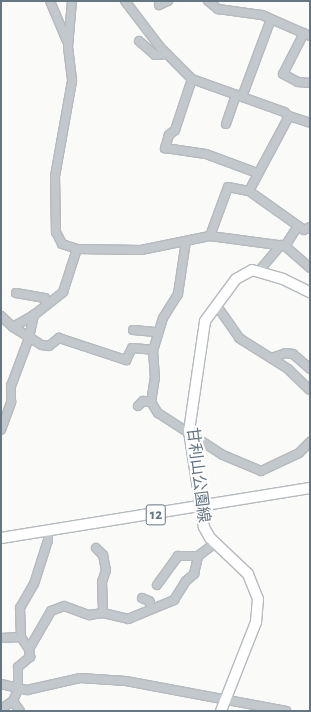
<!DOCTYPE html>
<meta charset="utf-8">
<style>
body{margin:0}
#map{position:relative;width:311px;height:712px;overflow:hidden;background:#fafaf8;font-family:"Alegreya Sans","Noto Sans JP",sans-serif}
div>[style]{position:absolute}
.roads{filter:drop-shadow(1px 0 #b5babe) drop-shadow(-1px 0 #b5babe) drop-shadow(0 1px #b5babe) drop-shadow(0 -1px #b5babe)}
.minor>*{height:8px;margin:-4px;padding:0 4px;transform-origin:4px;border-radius:4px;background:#c3c8cc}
.major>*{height:10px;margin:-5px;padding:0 5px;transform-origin:5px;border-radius:5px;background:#fff}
span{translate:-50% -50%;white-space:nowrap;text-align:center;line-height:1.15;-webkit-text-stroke:4px #fff;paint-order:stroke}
.shield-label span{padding:1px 3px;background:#fff;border:1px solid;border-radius:3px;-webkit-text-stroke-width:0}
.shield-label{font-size:15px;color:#657683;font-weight:700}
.street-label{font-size:16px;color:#657683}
.frame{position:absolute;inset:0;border:2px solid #657683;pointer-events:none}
</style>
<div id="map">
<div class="roads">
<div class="minor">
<i style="left:50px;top:1px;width:43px;rotate:67deg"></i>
<i style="left:72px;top:1px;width:46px;rotate:95deg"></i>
<i style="left:68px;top:47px;width:34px;rotate:83deg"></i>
<i style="left:72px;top:81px;width:97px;rotate:100.1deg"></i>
<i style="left:55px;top:176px;width:56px;rotate:89deg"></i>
<i style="left:56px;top:232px;width:13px;rotate:63deg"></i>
<i style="left:62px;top:244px;width:16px;rotate:18deg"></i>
<i style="left:77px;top:249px;width:64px;rotate:0.9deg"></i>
<i style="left:141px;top:250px;width:70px;rotate:-11.5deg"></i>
<i style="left:210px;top:236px;width:76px;rotate:7.6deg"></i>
<i style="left:285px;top:246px;width:33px;rotate:41deg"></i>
<i style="left:125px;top:1px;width:58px;rotate:52.7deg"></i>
<i style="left:160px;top:47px;width:45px;rotate:45deg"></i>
<i style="left:192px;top:79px;width:98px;rotate:19.7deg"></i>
<i style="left:284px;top:112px;width:6px;rotate:39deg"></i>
<i style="left:289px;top:116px;width:22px;rotate:18deg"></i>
<i style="left:208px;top:1px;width:13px;rotate:39deg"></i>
<i style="left:218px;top:9px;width:44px;rotate:7.8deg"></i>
<i style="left:262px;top:15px;width:52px;rotate:23.6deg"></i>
<i style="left:159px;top:5px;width:10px;rotate:-24deg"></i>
<i style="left:304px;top:33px;width:46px;rotate:117.1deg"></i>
<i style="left:283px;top:74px;width:17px;rotate:28deg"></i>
<i style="left:298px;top:82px;width:12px;rotate:5deg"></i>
<i style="left:139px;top:41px;width:21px;rotate:41deg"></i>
<i style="left:155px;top:55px;width:12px;rotate:-5deg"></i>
<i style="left:192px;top:79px;width:54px;rotate:108.4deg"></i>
<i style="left:175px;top:130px;width:8px;rotate:140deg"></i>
<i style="left:169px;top:135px;width:14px;rotate:107deg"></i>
<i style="left:165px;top:148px;width:41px;rotate:8.3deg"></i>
<i style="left:206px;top:154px;width:54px;rotate:20.4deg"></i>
<i style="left:242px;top:97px;width:83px;rotate:-69.6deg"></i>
<i style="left:226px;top:124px;width:31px;rotate:-71deg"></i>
<i style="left:249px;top:191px;width:85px;rotate:-61.9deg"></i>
<i style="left:210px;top:236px;width:52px;rotate:-69.8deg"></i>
<i style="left:228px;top:187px;width:21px;rotate:11deg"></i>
<i style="left:249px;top:191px;width:67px;rotate:35.3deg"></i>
<i style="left:304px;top:230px;width:7px;rotate:-27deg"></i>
<i style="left:186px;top:241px;width:54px;rotate:98.6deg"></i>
<i style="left:178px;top:294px;width:28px;rotate:122deg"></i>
<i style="left:163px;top:318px;width:34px;rotate:107deg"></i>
<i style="left:153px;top:350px;width:27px;rotate:86deg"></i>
<i style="left:155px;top:377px;width:25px;rotate:99deg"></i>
<i style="left:151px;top:402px;width:13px;rotate:58deg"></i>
<i style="left:158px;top:413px;width:77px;rotate:32.9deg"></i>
<i style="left:223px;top:455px;width:41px;rotate:22.8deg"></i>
<i style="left:261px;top:471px;width:42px;rotate:-25.3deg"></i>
<i style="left:299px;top:453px;width:16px;rotate:-45deg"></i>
<i style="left:285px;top:246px;width:24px;rotate:-57deg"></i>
<i style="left:259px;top:271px;width:34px;rotate:-50deg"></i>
<i style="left:16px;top:293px;width:29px;rotate:10deg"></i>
<i style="left:45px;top:298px;width:6px;rotate:81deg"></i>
<i style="left:217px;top:306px;width:39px;rotate:55deg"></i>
<i style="left:239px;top:338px;width:58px;rotate:32.3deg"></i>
<i style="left:288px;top:369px;width:30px;rotate:44deg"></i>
<i style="left:1px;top:316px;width:16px;rotate:43deg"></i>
<i style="left:13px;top:327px;width:24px;rotate:-30deg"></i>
<i style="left:34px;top:315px;width:37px;rotate:-38deg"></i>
<i style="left:63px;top:292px;width:45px;rotate:-72deg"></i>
<i style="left:13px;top:327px;width:34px;rotate:32deg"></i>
<i style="left:42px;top:345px;width:7px;rotate:8deg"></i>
<i style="left:49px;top:346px;width:13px;rotate:-39deg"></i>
<i style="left:59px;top:338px;width:71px;rotate:18.2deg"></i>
<i style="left:126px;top:360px;width:13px;rotate:-63deg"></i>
<i style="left:132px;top:348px;width:21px;rotate:5deg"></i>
<i style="left:133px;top:330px;width:25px;rotate:5deg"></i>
<i style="left:271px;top:358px;width:16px;rotate:-18deg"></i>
<i style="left:286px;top:353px;width:7px;rotate:8deg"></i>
<i style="left:293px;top:354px;width:23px;rotate:41deg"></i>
<i style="left:138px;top:406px;width:7px;rotate:-45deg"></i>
<i style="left:143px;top:401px;width:8px;rotate:7deg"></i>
<i style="left:1px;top:430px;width:30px;rotate:-70deg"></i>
<i style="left:11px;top:402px;width:16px;rotate:-90deg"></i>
<i style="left:11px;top:386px;width:51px;rotate:-69.4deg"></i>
<i style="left:29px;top:338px;width:24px;rotate:-78deg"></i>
<i style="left:96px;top:548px;width:10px;rotate:45deg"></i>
<i style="left:103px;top:555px;width:15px;rotate:79deg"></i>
<i style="left:106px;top:570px;width:13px;rotate:108deg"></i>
<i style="left:102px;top:582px;width:31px;rotate:88deg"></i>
<i style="left:157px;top:585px;width:36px;rotate:-54deg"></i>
<i style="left:178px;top:556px;width:20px"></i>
<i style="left:142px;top:598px;width:8px;rotate:23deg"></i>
<i style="left:149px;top:601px;width:8px;rotate:67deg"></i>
<i style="left:1px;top:638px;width:20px;rotate:-3deg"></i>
<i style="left:29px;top:649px;width:44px;rotate:-59.9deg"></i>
<i style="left:51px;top:611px;width:14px;rotate:-21deg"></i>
<i style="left:64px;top:606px;width:27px;rotate:20deg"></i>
<i style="left:89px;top:615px;width:14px;rotate:-8deg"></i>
<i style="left:103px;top:613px;width:26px;rotate:13deg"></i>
<i style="left:128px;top:619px;width:50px;rotate:-22.4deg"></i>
<i style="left:174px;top:600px;width:22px;rotate:-58deg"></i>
<i style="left:186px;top:581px;width:11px;rotate:-41deg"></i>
<i style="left:194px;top:574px;width:18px;rotate:-77deg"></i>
<i style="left:198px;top:556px;width:21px;rotate:-37deg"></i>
<i style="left:1px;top:684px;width:27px;rotate:13deg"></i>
<i style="left:27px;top:690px;width:54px;rotate:-12.8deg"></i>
<i style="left:80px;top:678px;width:46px;rotate:3.7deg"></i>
<i style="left:126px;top:681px;width:163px;rotate:10.6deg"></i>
<i style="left:1px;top:709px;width:14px;rotate:-34deg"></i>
<i style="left:20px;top:711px;width:12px;rotate:-125deg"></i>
<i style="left:13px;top:701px;width:13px;rotate:-67deg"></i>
<i style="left:18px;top:689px;width:22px;rotate:-90deg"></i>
<i style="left:18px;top:667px;width:16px;rotate:-40deg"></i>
<i style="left:30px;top:657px;width:8px;rotate:-97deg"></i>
<i style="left:29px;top:649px;width:14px;rotate:-124deg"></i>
<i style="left:21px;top:637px;width:29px;rotate:-92deg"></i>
<i style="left:20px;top:608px;width:28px;rotate:-60deg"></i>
<i style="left:34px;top:584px;width:46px;rotate:-72.3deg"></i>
<i style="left:48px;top:540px;width:8px;rotate:-90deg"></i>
</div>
<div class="major">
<i style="left:1px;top:538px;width:313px;rotate:-9.2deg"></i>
<i style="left:221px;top:711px;width:96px;rotate:-68.5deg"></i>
<i style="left:256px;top:622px;width:23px;rotate:-85deg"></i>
<i style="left:258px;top:599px;width:27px;rotate:-112deg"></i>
<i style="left:248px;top:574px;width:52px;rotate:-136.5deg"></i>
<i style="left:210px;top:538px;width:13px;rotate:-119deg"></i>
<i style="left:204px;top:527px;width:97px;rotate:-98.9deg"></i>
<i style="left:189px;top:431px;width:111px;rotate:-81.7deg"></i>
<i style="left:205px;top:321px;width:52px;rotate:-53.6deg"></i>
<i style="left:236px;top:279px;width:18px;rotate:-29deg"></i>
<i style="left:252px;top:270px;width:32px;rotate:16deg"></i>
<i style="left:283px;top:279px;width:30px;rotate:26deg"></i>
</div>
</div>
<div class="shield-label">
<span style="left:156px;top:515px">12</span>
</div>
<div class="street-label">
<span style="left:198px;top:475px;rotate:83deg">甘利山公園線</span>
</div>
<div class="frame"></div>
</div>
